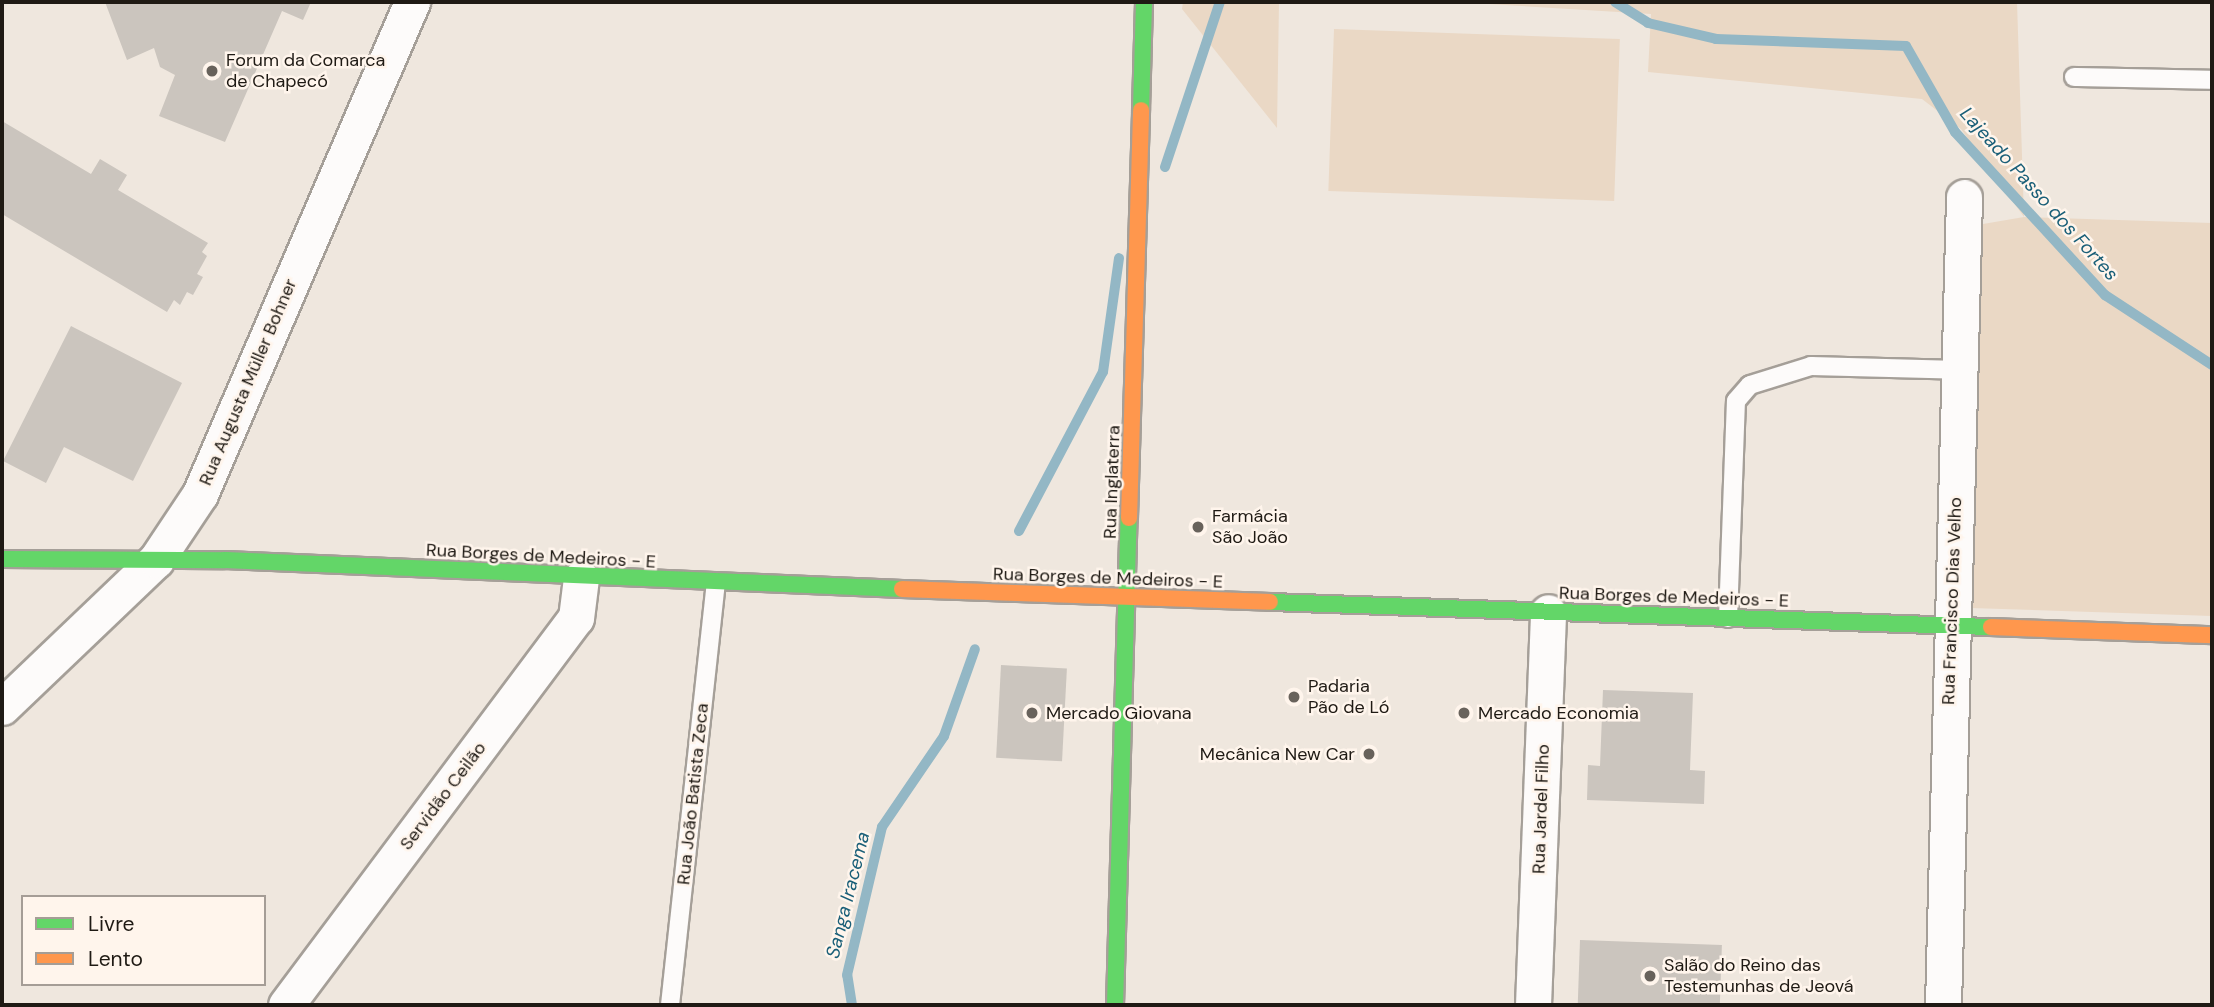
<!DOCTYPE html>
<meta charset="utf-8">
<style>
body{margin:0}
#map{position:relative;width:2214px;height:1007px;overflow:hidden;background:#efe7de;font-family:"DM Sans",sans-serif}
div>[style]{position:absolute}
.green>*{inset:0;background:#ead8c5;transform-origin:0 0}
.stream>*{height:10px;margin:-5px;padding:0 5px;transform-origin:5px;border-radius:5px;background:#93b7c5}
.building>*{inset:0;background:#cbc5be;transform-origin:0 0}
.roads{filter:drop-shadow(2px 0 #a59f98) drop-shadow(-2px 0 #a59f98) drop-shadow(0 2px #a59f98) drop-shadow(0 -2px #a59f98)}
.lane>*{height:18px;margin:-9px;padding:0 9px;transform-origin:9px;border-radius:9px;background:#fdfbfa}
.street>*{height:35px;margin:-17.5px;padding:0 17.5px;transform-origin:17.5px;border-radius:17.5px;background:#fdfbfa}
.fast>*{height:16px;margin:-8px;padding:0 8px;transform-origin:8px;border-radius:8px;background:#63d668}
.slow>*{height:16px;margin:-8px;padding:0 8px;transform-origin:8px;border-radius:8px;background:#ff974d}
.dots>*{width:19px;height:19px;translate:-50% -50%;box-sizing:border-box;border:4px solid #fff5ec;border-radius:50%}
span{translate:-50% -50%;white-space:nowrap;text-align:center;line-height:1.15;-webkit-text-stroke:5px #fff5ec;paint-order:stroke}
.poi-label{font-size:18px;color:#1f1a14}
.left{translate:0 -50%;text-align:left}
.right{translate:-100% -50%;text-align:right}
.street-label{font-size:18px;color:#1f1a14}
.water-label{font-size:19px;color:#1a5f78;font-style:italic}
.frame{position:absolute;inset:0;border:4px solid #1f1a14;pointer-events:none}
.legend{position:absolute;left:21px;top:895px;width:245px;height:91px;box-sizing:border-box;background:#fff5ec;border:2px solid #a59d96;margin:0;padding:9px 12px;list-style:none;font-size:21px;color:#1f1a14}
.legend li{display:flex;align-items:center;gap:14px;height:35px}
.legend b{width:35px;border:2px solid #a59d96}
</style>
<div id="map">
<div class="green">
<i style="clip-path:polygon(1183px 2px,1279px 2px,1277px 128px,1182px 9px)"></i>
<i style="clip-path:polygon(1455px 2px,2017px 2px,2024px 217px,2212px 223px,2212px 616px,1971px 608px,1983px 224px,2024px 217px,1961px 129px,1922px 99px,1648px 72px,1651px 14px)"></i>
<i style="left:1334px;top:29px;width:286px;height:162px;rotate:2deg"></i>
</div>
<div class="stream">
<i style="left:1615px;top:2px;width:39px;rotate:32deg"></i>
<i style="left:1648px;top:23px;width:70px;rotate:13.2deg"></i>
<i style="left:1716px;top:39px;width:190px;rotate:2.1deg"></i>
<i style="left:1906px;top:46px;width:99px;rotate:60.3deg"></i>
<i style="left:1955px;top:132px;width:222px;rotate:47.4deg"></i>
<i style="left:2105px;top:295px;width:128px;rotate:33.2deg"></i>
<i style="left:1165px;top:167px;width:174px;rotate:-71.6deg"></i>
<i style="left:1019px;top:531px;width:180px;rotate:-62.2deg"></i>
<i style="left:1103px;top:372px;width:115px;rotate:-82deg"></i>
<i style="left:852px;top:1005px;width:30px;rotate:-99deg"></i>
<i style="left:847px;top:975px;width:152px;rotate:-76.7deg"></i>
<i style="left:882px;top:827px;width:110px;rotate:-55.7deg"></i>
<i style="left:944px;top:736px;width:92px;rotate:-70.4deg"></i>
</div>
<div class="building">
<i style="clip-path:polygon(105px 2px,311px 2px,303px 20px,282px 11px,225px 142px,159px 116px,175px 75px,160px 67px,154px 48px,127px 60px)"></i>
<i style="clip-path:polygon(2px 121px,91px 174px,100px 159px,127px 175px,118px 190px,208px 243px,202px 252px,207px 256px,197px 274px,203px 277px,193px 295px,187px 292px,180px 305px,174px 300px,167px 312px,2px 214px)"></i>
<i style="clip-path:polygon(71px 326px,182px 383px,133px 481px,64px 447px,46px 483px,3px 461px)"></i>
<i style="left:1001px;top:665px;width:66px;height:93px;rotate:3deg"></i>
<i style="clip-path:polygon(1603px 690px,1693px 693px,1690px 770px,1705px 771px,1704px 804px,1587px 800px,1588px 765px,1600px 766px)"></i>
<i style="left:1580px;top:940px;width:142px;height:65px;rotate:2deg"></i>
</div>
<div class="roads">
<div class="lane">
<i style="left:2074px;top:77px;width:138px;rotate:1.2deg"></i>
<i style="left:1728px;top:618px;width:217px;rotate:-87.9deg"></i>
<i style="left:1736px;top:401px;width:21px;rotate:-49deg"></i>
<i style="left:1750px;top:385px;width:64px;rotate:-17.3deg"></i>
<i style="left:1811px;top:366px;width:148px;rotate:1.5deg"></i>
<i style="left:670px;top:1005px;width:424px;rotate:-83.8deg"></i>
</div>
<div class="street">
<i style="left:2px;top:707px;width:213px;rotate:-43.7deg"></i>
<i style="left:156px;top:560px;width:79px;rotate:-56.3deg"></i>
<i style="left:200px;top:494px;width:536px;rotate:-66.69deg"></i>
<i style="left:286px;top:1005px;width:484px;rotate:-53.2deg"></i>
<i style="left:576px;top:618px;width:40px;rotate:-82.9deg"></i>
<i style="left:1533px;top:1005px;width:393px;rotate:-87.8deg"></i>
<i style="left:1943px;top:1005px;width:808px;rotate:-88.51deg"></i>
</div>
<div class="fast">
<i style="left:1141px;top:110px;width:108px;rotate:-88.4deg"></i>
<i style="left:2px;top:559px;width:223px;rotate:0.3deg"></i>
<i style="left:225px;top:560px;width:678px;rotate:2.45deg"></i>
<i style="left:1270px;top:602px;width:721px;rotate:1.99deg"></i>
<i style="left:1115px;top:1005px;width:487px;rotate:-88.4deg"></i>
</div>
<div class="slow">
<i style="left:1129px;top:518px;width:408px;rotate:-88.3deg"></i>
<i style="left:902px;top:589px;width:368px;rotate:2deg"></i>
<i style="left:1991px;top:627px;width:221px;rotate:2.1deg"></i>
</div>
</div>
<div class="dots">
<i style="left:212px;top:71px;background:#68625b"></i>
<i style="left:1198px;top:527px;background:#68625b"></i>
<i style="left:1294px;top:697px;background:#68625b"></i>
<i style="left:1032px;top:713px;background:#68625b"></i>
<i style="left:1464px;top:713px;background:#68625b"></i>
<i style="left:1369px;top:754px;background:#68625b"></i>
<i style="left:1650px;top:976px;background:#68625b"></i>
</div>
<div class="poi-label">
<span class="left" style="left:226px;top:71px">Forum da Comarca<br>de Chapecó</span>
<span class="left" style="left:1212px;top:527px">Farmácia<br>São João</span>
<span class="left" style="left:1308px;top:697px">Padaria<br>Pão de Ló</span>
<span class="left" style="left:1046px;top:713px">Mercado Giovana</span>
<span class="left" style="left:1478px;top:713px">Mercado Economia</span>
<span class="right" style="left:1355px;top:754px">Mecânica New Car</span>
<span class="left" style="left:1664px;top:976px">Salão do Reino das<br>Testemunhas de Jeová</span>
</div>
<div class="street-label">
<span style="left:248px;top:382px;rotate:-67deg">Rua Augusta Müller Bohner</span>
<span style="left:1112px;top:482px;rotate:-88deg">Rua Inglaterra</span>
<span style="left:541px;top:556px;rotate:3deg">Rua Borges de Medeiros - E</span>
<span style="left:1108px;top:578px;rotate:2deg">Rua Borges de Medeiros - E</span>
<span style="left:1674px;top:597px;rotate:2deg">Rua Borges de Medeiros - E</span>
<span style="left:1952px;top:601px;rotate:-88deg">Rua Francisco Dias Velho</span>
<span style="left:693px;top:794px;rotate:-84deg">Rua João Batista Zeca</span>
<span style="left:443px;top:796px;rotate:-53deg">Servidão Ceilão</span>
<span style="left:1541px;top:809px;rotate:-88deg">Rua Jardel Filho</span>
</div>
<div class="water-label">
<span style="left:2039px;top:194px;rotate:48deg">Lajeado Passo dos Fortes</span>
<span style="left:848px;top:895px;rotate:-76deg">Sanga Iracema</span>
</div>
<div class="frame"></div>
<ul class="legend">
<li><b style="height:9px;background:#63d668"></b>Livre</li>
<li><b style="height:9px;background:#ff974d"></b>Lento</li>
</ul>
</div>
